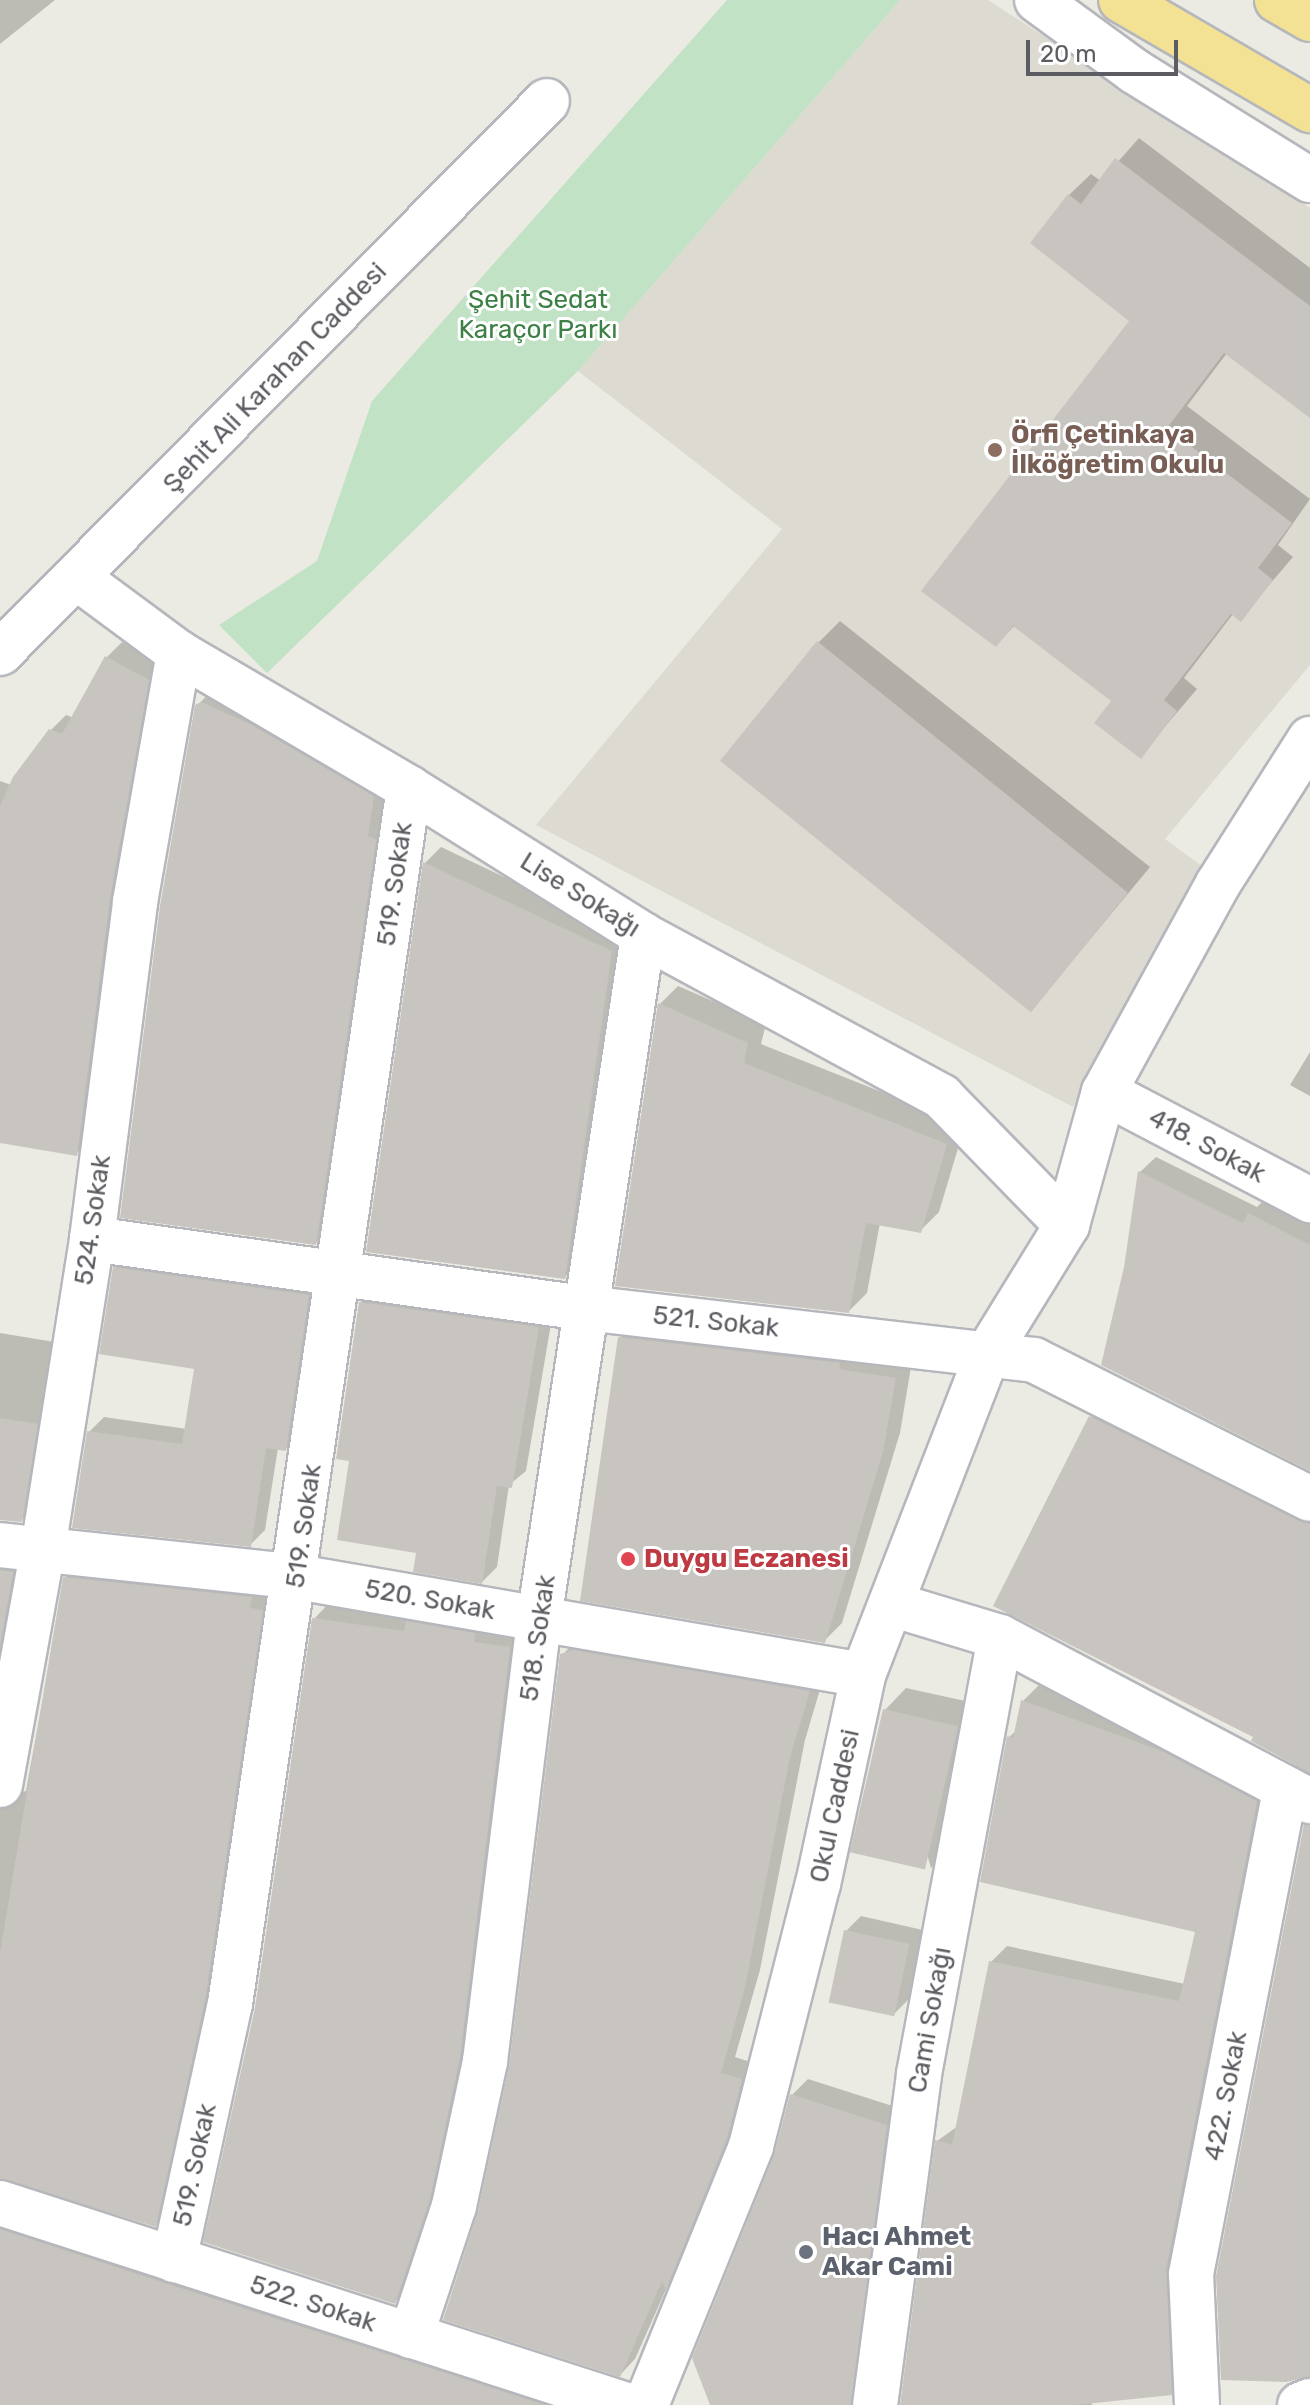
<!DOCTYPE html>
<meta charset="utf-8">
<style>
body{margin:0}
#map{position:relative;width:1310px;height:2405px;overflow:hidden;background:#ecebe3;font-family:Rubik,sans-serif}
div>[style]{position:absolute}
.education>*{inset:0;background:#dcdad1}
.green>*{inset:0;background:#c1e2c4}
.shadow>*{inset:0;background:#0003}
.building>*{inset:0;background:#c8c5c0;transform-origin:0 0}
.roads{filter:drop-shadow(2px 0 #b5b7bc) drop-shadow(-2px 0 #b5b7bc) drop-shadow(0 2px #b5b7bc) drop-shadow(0 -2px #b5b7bc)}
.minor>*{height:44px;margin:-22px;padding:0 22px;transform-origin:22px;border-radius:22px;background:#fff}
.highway>*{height:44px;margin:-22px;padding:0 22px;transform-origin:22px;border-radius:22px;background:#f3e293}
.dots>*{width:22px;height:22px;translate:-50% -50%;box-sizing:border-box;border:4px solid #fff;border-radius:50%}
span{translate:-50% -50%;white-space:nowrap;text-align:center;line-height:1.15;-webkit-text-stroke:6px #fff;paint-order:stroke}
.park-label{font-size:26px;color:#3c8045}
.street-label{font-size:26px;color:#5b5d62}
.education-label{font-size:26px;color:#785e54;font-weight:700}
.left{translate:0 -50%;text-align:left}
.health-label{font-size:26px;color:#be3a42;font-weight:700}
.worship-label{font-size:26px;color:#5b616d;font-weight:700}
.scale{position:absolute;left:1026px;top:40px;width:152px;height:36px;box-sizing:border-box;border:4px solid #5b5d62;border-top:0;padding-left:10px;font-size:24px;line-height:28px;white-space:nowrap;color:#5b5d62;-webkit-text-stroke:6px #fff;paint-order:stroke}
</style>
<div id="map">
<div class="education">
<i style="clip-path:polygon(900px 0,988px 0,1310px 208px,1310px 665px,1165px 839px,1202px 866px,1073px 1107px,536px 825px,782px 529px,578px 371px)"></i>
</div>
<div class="green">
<i style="clip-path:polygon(727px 0,900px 0,578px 371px,267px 673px,219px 625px,317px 561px,372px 401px)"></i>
</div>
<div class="shadow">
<i style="clip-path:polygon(0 0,55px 0,0 44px)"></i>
<i style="clip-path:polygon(1139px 138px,1310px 268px,1310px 415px,1227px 353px,1187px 406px,1310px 499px,1278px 545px,1293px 557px,1240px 619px,1233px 614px,1184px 678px,1197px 689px,1140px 756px,1114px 700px,1015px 625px,996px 645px,1132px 320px,1069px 195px,1091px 174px,1101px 181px)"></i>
<i style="clip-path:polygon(840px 621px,1150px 867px,1034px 1007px,818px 643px)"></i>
<i style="clip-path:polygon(122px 642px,163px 664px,92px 1138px,77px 1153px,0 1141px,0 781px,11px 785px,50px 731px,66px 715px,74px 718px,106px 658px)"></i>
<i style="clip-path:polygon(212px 690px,388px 781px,382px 821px,390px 825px,331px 1228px,316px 1243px,197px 706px)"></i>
<i style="clip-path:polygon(441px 847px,627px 935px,581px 1261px,565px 1277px,425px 863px)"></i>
<i style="clip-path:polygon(678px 986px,766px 1024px,761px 1044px,965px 1125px,939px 1212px,920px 1231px,880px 1223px,867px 1293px,849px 1311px,660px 1004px)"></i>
<i style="clip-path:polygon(1310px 1052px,1310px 1096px,1290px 1085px)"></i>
<i style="clip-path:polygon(1156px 1157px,1257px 1207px,1266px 1198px,1310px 1221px,1310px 1469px,1126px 1267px,1140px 1172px)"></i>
<i style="clip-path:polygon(130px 1253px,323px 1280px,300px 1434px,285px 1449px,278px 1448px,265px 1530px,250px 1545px,89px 1432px,104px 1417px,187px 1429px,196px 1368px,115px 1268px)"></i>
<i style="clip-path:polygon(375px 1288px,553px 1312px,526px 1471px,509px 1485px,497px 1567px,482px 1582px,419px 1552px,361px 1302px)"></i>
<i style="clip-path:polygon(638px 1320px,912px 1361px,900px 1433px,842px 1623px,824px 1641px,620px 1338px)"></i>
<i style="clip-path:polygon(0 1333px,55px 1342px,37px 1505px,21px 1520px,0 1520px)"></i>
<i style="clip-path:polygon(1107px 1401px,1310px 1503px,1310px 1774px,1253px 1740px,1255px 1736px,1091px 1417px)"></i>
<i style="clip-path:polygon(0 1550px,28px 1556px,0 1725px)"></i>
<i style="clip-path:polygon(81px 1562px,277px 1595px,220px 1983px,170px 2209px,155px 2225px,0 2179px,0 1785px,12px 1795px,26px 1791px,65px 1578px)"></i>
<i style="clip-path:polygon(330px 1602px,526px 1631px,476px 2039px,411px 2286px,395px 2302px,257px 2008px,314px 1619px)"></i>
<i style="clip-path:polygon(581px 1637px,824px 1676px,805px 1740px,760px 1970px,735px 2057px,757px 2064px,742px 2121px,681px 2272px,668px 2285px,635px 2359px,620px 2375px,480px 2212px,511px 2066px,565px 1652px)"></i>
<i style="clip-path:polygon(1039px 1685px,1179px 1736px,1272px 1785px,1187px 2377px,1171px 2394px,1092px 2398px,1092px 2405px,902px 2405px,937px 2141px,958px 2126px,991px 1962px,1007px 1946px,1185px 1984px,1197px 1930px,1009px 1737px,1017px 1730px,1023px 1701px)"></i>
<i style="clip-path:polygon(906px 1688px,979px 1704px,952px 1847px,931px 1868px,885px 1710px)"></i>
<i style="clip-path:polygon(861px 1916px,923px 1930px,909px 1999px,894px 2014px,846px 1931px)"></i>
<i style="clip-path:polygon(808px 2079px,902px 2109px,873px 2405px,712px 2405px,792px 2095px)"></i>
<i style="clip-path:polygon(0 2203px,596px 2405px,0 2405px)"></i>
</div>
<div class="building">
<i style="clip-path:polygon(1115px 158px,1310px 306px,1310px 418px,1224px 353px,1167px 428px,1292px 523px,1258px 568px,1273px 580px,1241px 622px,1231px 614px,1164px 700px,1177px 711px,1141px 759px,1094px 723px,1111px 701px,1013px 626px,996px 647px,921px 591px,1129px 321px,1030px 243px,1068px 194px,1081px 204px)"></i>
<i style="left:817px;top:641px;width:400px;height:154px;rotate:39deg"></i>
<i style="clip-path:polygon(105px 656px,149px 680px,110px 898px,77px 1156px,0 1143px,0 806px,13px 777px,49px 729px,62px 734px)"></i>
<i style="clip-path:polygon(201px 702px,252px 725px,374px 796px,368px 836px,376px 840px,316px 1245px,120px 1218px,160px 906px,195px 705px)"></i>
<i style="clip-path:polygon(423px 862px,612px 951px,565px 1279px,366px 1252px)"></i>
<i style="clip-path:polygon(658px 1003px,748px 1043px,744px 1063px,947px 1144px,921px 1233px,866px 1223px,849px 1313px,615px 1286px)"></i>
<i style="clip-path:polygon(1138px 1171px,1243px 1223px,1248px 1213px,1310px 1245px,1310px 1471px,1101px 1365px,1124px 1267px)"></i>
<i style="clip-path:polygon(113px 1267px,309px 1295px,286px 1451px,266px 1448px,251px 1547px,72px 1528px,87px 1431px,182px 1444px,194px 1369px,99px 1354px)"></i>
<i style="clip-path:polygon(359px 1302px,539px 1327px,512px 1488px,497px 1486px,482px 1584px,413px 1572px,416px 1553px,337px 1540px,349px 1461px,336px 1459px)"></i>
<i style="clip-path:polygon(618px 1337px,840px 1363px,839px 1369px,896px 1378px,883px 1452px,825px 1643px,580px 1601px)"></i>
<i style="clip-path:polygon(1089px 1416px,1310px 1524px,1310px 1773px,1251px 1741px,1253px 1737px,993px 1606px)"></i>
<i style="clip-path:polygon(0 1418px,38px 1424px,22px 1522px,0 1520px)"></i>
<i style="clip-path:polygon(0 1570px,13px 1572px,0 1646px)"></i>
<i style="clip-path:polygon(63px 1577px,252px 1597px,250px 1608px,263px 1610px,205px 2000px,156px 2227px,0 2179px,0 1953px)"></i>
<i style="clip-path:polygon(312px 1618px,404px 1631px,406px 1621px,475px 1633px,474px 1642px,510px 1647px,460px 2057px,430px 2199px,395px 2304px,203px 2242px,255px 2008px)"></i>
<i style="clip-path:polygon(573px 1650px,810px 1691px,790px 1757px,745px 1987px,721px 2073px,742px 2079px,727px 2138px,666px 2290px,662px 2281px,620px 2377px,443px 2320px,478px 2211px,509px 2066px,560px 1654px)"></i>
<i style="clip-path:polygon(1021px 1700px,1162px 1751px,1257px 1801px,1166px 2269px,1172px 2395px,1076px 2405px,900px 2405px,935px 2140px,952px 2145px,989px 1961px,1179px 2001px,1195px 1932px,980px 1882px,1007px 1736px,1013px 1738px)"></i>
<i style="left:883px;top:1709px;width:77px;height:147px;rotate:13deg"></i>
<i style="clip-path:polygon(1304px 1824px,1310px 1826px,1310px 2377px,1286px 2382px,1221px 2380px,1216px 2276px)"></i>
<i style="left:844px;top:1930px;width:67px;height:74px;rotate:12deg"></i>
<i style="clip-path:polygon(790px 2094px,887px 2125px,851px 2405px,710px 2405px,692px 2358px,774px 2155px)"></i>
<i style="clip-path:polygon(0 2229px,168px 2284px,545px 2405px,0 2405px)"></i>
</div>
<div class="roads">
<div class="minor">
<i style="left:1037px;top:0;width:120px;rotate:36.2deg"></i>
<i style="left:1134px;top:71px;width:207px;rotate:31.8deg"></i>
<i style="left:79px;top:579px;width:124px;rotate:36.5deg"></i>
<i style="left:179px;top:653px;width:267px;rotate:30.4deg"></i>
<i style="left:409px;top:788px;width:276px;rotate:32.1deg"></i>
<i style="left:643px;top:935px;width:340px;rotate:28.4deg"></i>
<i style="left:942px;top:1097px;width:179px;rotate:45.7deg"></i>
<i style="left:0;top:653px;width:777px;rotate:-45.26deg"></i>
<i style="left:1104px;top:1092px;width:233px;rotate:27.7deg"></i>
<i style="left:92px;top:1239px;width:498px;rotate:8deg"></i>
<i style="left:585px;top:1308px;width:452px;rotate:6.6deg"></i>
<i style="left:1034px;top:1360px;width:309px;rotate:26.7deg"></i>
<i style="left:0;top:1545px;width:299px;rotate:6.1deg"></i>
<i style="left:297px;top:1577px;width:574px;rotate:9.82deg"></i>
<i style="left:891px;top:1604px;width:114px;rotate:16.8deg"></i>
<i style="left:1000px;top:1637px;width:351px;rotate:27.9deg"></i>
<i style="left:0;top:1785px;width:240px;rotate:-79.7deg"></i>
<i style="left:43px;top:1549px;width:314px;rotate:-81deg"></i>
<i style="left:92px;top:1239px;width:340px;rotate:-82.7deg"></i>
<i style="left:135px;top:902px;width:253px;rotate:-80deg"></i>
<i style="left:0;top:2203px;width:658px;rotate:17.88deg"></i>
<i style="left:174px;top:2260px;width:262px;rotate:-77.7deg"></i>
<i style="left:230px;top:2004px;width:1229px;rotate:-81.63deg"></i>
<i style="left:411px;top:2336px;width:137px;rotate:-71.7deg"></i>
<i style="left:454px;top:2206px;width:148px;rotate:-77.9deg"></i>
<i style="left:485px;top:2061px;width:445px;rotate:-83deg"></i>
<i style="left:539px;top:1619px;width:692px;rotate:-81.35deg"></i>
<i style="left:646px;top:2405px;width:279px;rotate:-67.9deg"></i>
<i style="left:751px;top:2146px;width:270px;rotate:-75.7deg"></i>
<i style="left:818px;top:1884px;width:214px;rotate:-77.8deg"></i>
<i style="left:863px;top:1675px;width:345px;rotate:-68.8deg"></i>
<i style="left:988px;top:1353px;width:150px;rotate:-58.3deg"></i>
<i style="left:1067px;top:1225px;width:138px;rotate:-74.5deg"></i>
<i style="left:1104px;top:1092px;width:237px;rotate:-61.3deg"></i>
<i style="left:1218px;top:884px;width:172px;rotate:-57.6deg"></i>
<i style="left:875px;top:2405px;width:334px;rotate:-82.4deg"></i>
<i style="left:919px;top:2074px;width:444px;rotate:-79.5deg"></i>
<i style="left:1197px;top:2405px;width:131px;rotate:-92.6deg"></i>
<i style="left:1191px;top:2274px;width:493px;rotate:-79deg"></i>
<i style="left:1300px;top:2405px;width:11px;rotate:-22deg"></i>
</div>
<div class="highway">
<i style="left:1121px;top:0;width:219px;rotate:30.2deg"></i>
<i style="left:1277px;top:0;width:38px;rotate:30deg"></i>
</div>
</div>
<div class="dots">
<i style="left:995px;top:450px;background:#8d6e63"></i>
<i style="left:628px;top:1559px;background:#e0444e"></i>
<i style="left:806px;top:2252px;background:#6b7280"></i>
</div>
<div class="park-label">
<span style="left:538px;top:315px">Şehit Sedat<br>Karaçor Parkı</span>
</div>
<div class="street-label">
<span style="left:275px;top:378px;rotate:-46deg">Şehit Ali Karahan Caddesi</span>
<span style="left:395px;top:884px;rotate:-82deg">519. Sokak</span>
<span style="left:580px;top:895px;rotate:32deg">Lise Sokağı</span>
<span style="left:1207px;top:1146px;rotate:28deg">418. Sokak</span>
<span style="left:93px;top:1220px;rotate:-82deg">524. Sokak</span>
<span style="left:716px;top:1322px;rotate:6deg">521. Sokak</span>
<span style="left:304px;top:1526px;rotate:-82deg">519. Sokak</span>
<span style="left:430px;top:1600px;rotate:10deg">520. Sokak</span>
<span style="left:538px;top:1638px;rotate:-82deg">518. Sokak</span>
<span style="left:835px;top:1806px;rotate:-78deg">Okul Caddesi</span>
<span style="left:930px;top:2020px;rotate:-80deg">Cami Sokağı</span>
<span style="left:1226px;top:2096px;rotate:-79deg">422. Sokak</span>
<span style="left:195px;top:2165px;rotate:-78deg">519. Sokak</span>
<span style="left:313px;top:2304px;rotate:18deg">522. Sokak</span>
</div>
<div class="education-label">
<span class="left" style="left:1011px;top:450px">Örfi Çetinkaya<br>İlköğretim Okulu</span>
</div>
<div class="health-label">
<span class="left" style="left:644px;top:1559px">Duygu Eczanesi</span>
</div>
<div class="worship-label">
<span class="left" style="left:822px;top:2252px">Hacı Ahmet<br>Akar Cami</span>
</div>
<div class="scale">20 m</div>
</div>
